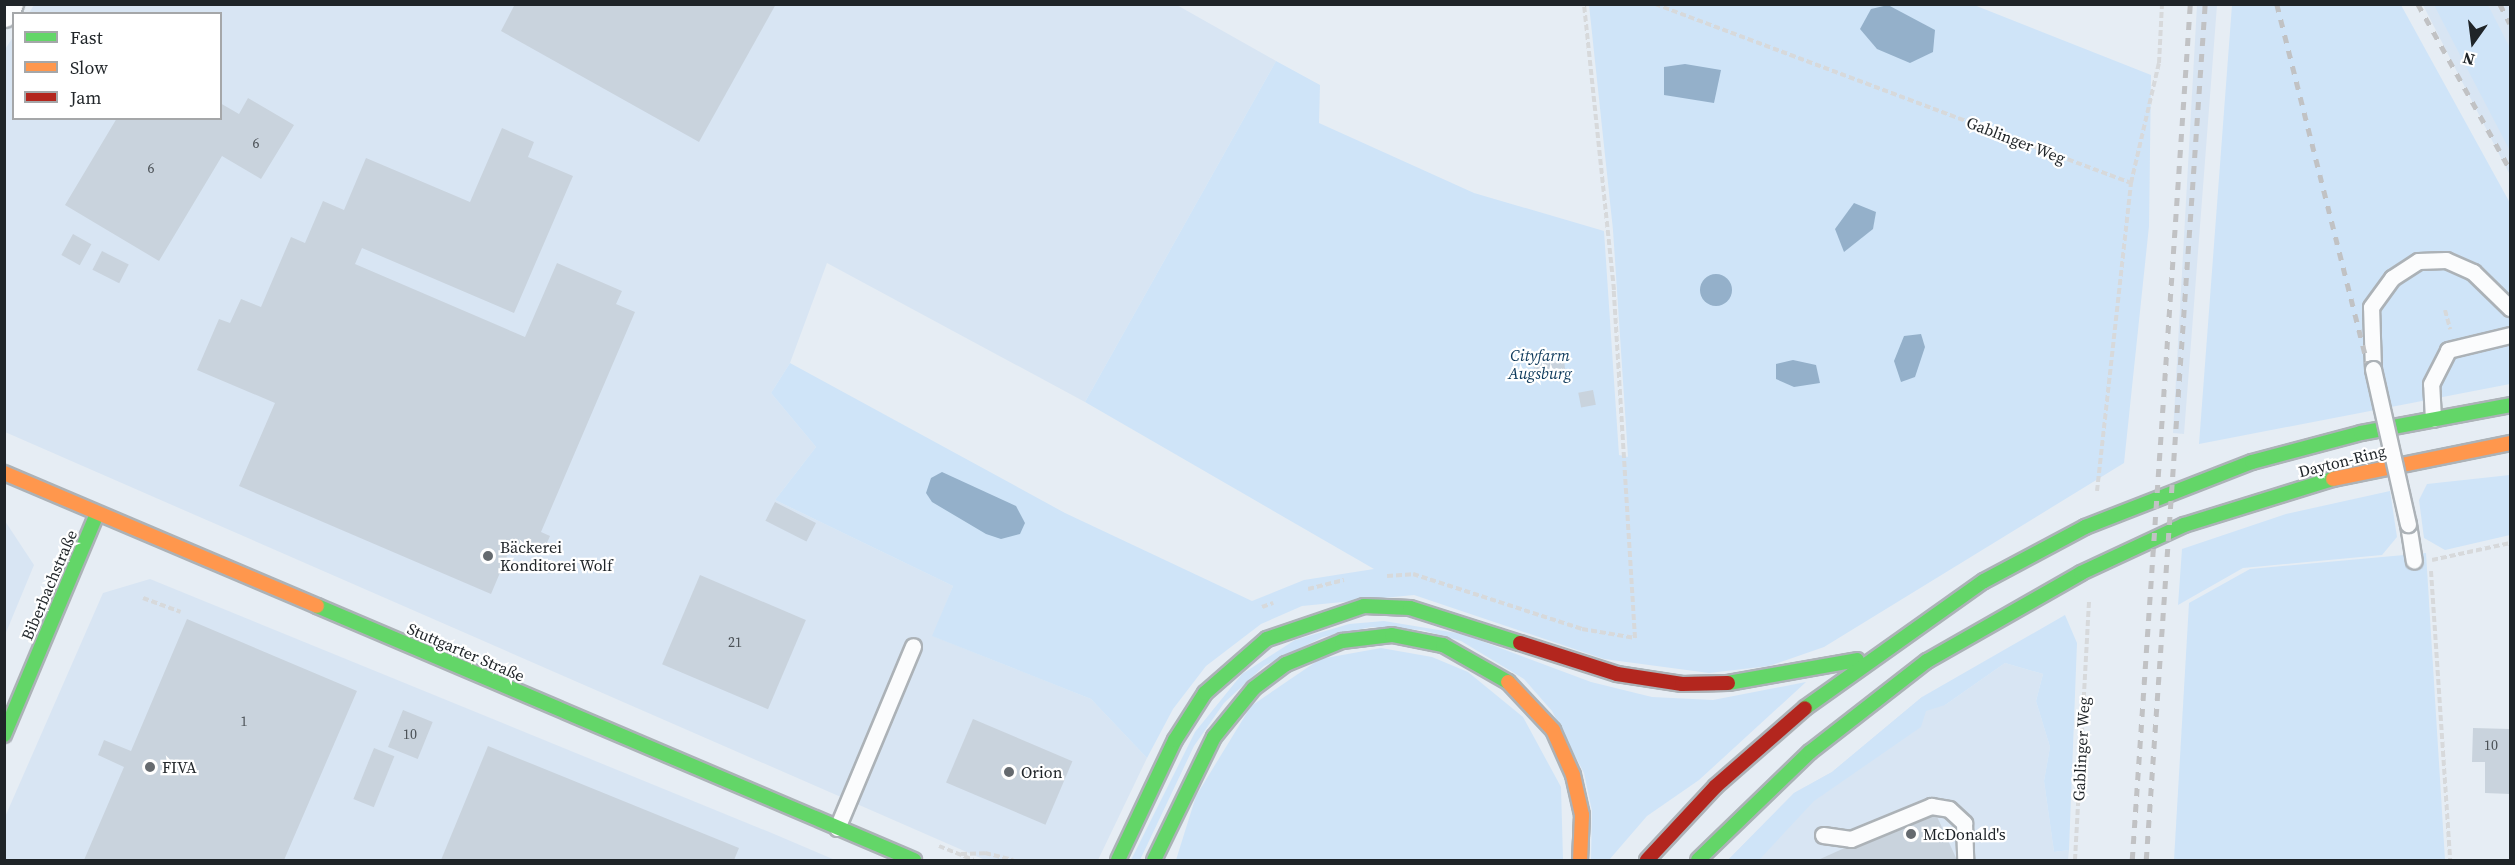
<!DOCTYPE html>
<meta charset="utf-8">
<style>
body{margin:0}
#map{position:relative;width:2515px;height:865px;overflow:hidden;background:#e6edf4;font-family:"Source Serif 4",serif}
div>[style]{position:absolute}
.built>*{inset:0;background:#d8e5f3}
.green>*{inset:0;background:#cfe4f8}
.water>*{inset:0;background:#94b0ca}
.round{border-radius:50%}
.building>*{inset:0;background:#c9d3dd;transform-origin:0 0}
.path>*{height:4px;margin-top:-2px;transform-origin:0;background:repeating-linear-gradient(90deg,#d7d9db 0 6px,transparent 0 9px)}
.roads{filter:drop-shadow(2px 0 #acb2b7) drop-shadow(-2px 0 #acb2b7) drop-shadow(0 2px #acb2b7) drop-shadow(0 -2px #acb2b7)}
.lane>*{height:15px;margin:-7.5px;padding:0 7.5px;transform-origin:7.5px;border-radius:7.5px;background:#fbfcfd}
.street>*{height:28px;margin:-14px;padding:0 14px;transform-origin:14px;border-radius:14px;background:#fbfcfd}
.fast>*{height:14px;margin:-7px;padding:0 7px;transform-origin:7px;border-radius:7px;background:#63d668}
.slow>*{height:14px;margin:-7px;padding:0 7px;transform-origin:7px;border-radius:7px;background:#ff974d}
.jam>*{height:14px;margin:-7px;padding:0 7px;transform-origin:7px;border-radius:7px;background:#b3261e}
.rail>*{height:4.5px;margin-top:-2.25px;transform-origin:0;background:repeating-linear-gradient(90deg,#c1c2c4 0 8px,transparent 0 16px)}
.bridges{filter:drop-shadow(2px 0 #acb2b7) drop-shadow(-2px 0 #acb2b7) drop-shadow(0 2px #acb2b7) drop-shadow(0 -2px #acb2b7)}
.lane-bridge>*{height:15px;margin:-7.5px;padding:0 7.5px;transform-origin:7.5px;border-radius:7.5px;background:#fbfcfd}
.dots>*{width:16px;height:16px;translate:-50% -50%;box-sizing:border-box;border:3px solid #fff;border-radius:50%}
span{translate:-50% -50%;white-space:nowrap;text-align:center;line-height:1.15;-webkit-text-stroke:4.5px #fff;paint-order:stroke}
.number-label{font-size:14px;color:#4a5055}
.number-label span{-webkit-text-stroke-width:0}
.street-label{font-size:16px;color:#1f2428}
.park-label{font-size:16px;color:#0c385a;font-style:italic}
.poi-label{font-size:16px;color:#1f2428}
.left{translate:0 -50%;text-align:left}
.frame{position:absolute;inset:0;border:6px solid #1f2428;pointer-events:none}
.legend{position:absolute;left:12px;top:12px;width:210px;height:108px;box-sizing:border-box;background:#fff;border:2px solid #a5a7a9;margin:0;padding:8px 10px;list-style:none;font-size:18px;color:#1f2428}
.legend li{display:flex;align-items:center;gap:12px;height:30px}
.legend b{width:30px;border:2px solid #a5a7a9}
.north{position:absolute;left:2443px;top:12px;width:60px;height:60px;-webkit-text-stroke:4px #fff;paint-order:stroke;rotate:194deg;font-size:16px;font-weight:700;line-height:24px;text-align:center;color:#1f2428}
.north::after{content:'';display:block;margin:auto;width:21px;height:27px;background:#1f2428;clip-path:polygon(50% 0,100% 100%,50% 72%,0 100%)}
</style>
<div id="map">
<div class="built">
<i style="clip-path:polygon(1175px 4px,1276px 61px,1085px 402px,827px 263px,790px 363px,771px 393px,816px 447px,775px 500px,953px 586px,933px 636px,1091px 699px,1147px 758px,1098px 860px,985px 860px,5px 432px,4px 51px,13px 37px,14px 118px,220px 118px,220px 14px,29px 13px,34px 5px)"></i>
<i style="clip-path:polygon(2197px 5px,2217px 5px,2184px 434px,2173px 433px)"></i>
<i style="clip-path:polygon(2423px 5px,2510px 5px,2510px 175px,2500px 156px)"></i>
<i style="clip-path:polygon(5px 521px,34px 565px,5px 635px)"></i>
<i style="clip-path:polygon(150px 579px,774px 834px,835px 860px,5px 860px,5px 817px,103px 593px)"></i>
<i style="clip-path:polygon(2005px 663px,2043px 674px,2036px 701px,2050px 747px,2044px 781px,2054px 852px,2069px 850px,2068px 860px,1728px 860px,1794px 793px,1832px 772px,1922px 697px,1945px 705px)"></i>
</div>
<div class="green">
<i style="clip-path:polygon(1589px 5px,1974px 5px,2151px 75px,2149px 226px,2124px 463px,1824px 647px,1769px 666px,1709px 673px,1604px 659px,1414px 595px,1302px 606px,1261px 624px,1206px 666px,1173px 709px,1147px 758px,1091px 699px,932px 636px,953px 586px,775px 500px,816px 447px,771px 393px,790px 363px,1065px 513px,1252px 601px,1304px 580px,1374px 569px,1085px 402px,1276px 61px,1320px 85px,1319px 123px,1474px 193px,1604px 231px,1619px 455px,1628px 457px,1613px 230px)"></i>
<i style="clip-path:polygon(2232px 5px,2401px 5px,2510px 203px,2510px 384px,2199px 444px)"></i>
<i style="clip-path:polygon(2434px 5px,2488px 5px,2510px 48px,2510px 151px)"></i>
<i style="clip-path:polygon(2510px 475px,2510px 535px,2445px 550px,2424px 538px,2419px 500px,2427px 484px)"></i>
<i style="clip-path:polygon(2390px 491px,2397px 537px,2382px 555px,2243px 568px,2178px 605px,2182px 549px,2286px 514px)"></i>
<i style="clip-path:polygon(2426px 553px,2445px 860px,2174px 860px,2189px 603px,2250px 569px)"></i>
<i style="clip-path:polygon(2065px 615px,2077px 643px,2069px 850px,2054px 852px,2044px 781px,2050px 747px,2036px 701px,2043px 674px,2005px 663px,1945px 705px,1926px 711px,1921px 727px,1814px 801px,1759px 860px,1728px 860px,1794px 793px,1832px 772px,1922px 697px)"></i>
<i style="clip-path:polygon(1384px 621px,1463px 634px,1591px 682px,1652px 697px,1713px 700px,1806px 682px,1699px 780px,1647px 816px,1609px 860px,1591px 860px,1592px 811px,1584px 773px,1552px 711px,1524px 679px,1461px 641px,1422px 630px,1371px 627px,1323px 637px,1264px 666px,1224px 703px,1194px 746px,1140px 860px,1131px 860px,1195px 732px,1242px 674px,1295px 640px,1349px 624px)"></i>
<i style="clip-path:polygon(1381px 648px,1432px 657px,1468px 672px,1523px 717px,1561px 787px,1563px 860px,1176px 860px,1196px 796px,1251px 706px,1320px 659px)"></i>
</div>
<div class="water">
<i style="clip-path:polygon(1888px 5px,1935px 30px,1933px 52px,1910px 63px,1877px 49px,1860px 29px,1871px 9px)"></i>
<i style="clip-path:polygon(1685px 64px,1721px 70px,1714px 103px,1664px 95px,1664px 67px)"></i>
<i style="clip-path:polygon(1854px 203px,1876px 212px,1873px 229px,1844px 252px,1835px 229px)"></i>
<i class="round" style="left:1700px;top:274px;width:32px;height:32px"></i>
<i style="clip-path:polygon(1921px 334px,1925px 347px,1915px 377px,1901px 382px,1894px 361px,1904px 336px)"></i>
<i style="clip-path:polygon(1793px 360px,1816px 365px,1820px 383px,1794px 387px,1776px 379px,1776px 364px)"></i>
<i style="clip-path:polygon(942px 472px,1016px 506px,1025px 523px,1020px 534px,1001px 539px,986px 534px,932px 502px,926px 493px,931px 478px)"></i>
</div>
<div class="building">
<i style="clip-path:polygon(515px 4px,776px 4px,699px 142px,501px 31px)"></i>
<i style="clip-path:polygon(248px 98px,294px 125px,261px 179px,222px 156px,159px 261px,65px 205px,117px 118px,220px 118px,220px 103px,239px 114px)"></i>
<i style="clip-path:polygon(502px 128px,534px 142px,528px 157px,573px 176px,514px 313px,362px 248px,355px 264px,525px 337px,557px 263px,622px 291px,616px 304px,635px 312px,541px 532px,550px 536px,542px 554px,513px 542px,491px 594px,239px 486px,275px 403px,197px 370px,219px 319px,230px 323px,241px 299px,261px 307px,291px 237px,305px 243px,323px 201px,344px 210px,366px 158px,470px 202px)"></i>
<i style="left:73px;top:234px;width:21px;height:24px;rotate:29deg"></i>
<i style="left:102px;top:251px;width:30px;height:21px;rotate:27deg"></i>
<i style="left:1564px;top:360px;width:16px;height:31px;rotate:83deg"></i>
<i style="left:1593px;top:390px;width:15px;height:15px;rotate:79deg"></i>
<i style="left:775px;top:502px;width:46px;height:21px;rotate:27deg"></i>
<i style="left:700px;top:575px;width:115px;height:97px;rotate:23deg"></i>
<i style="clip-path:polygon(187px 619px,357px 691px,284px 860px,84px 860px,124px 767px,98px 755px,104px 740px,131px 751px)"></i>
<i style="left:403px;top:710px;width:32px;height:40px;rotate:22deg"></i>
<i style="left:973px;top:719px;width:108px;height:69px;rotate:23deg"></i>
<i style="clip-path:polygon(2473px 728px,2510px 729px,2510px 794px,2485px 793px,2485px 762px,2472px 762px)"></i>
<i style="clip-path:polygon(488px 746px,739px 848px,734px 860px,441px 860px)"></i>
<i style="left:374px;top:748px;width:22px;height:55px;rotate:22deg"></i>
<i style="clip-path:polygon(1933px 808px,1957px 860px,1818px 860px)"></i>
</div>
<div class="path">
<i style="left:1655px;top:4px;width:509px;rotate:20.61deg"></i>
<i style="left:2445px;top:310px;width:20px;rotate:75deg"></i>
<i style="left:2097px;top:491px;width:310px;rotate:-83.7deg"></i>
<i style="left:2131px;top:183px;width:123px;rotate:-76.9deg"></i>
<i style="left:2159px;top:63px;width:59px;rotate:-87.1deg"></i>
<i style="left:2432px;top:560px;width:80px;rotate:-12.3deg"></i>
<i style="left:2431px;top:571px;width:290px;rotate:86.2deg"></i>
<i style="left:1387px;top:576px;width:26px;rotate:-4deg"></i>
<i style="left:1413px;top:574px;width:178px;rotate:18deg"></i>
<i style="left:1582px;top:629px;width:54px;rotate:9.6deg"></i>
<i style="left:1635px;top:638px;width:349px;rotate:-93.5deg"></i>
<i style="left:1614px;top:290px;width:288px;rotate:-96deg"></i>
<i style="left:1308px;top:589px;width:37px;rotate:-14deg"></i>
<i style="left:143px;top:598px;width:40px;rotate:20.2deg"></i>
<i style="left:1262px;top:607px;width:12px;rotate:-20deg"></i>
<i style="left:939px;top:846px;width:37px;rotate:22deg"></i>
<i style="left:961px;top:854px;width:24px;rotate:-2deg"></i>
<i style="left:985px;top:853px;width:29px;rotate:14deg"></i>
<i style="left:2075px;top:860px;width:259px;rotate:-86.9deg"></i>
</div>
<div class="roads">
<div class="lane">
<i style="left:2373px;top:369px;width:62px;rotate:-91.8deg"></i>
<i style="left:2371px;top:307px;width:36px;rotate:-54deg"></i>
<i style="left:2392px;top:278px;width:31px;rotate:-33deg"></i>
<i style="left:2418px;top:261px;width:28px;rotate:-2deg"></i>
<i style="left:2446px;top:260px;width:30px;rotate:24deg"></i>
<i style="left:2473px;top:272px;width:52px;rotate:44.2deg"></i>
<i style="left:2433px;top:419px;width:35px;rotate:-93deg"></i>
<i style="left:2431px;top:384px;width:38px;rotate:-63deg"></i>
<i style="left:2448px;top:350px;width:64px;rotate:-13.6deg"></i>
<i style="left:2408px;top:524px;width:37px;rotate:81deg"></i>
<i style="left:837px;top:828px;width:197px;rotate:-67.3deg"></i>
<i style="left:1823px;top:835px;width:28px;rotate:8deg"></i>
<i style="left:1851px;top:839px;width:87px;rotate:-22.4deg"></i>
<i style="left:1931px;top:806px;width:18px;rotate:9deg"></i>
<i style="left:1949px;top:809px;width:21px;rotate:43deg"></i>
<i style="left:1964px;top:823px;width:37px;rotate:88deg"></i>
</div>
<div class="street">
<i style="left:4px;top:13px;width:10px;rotate:-61deg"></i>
</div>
<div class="fast">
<i style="left:317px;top:606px;width:649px;rotate:23.05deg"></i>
<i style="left:1728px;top:683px;width:131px;rotate:-10.1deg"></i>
<i style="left:1805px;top:708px;width:219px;rotate:-35.4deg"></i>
<i style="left:1984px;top:581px;width:115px;rotate:-28.1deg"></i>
<i style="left:2085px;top:527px;width:179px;rotate:-21.3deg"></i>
<i style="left:2252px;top:462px;width:113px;rotate:-14.9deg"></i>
<i style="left:2361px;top:433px;width:152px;rotate:-10.6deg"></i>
<i style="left:4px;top:735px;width:240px;rotate:-67.2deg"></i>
<i style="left:1118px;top:860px;width:133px;rotate:-64.6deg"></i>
<i style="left:1175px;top:740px;width:56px;rotate:-57.4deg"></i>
<i style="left:1205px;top:693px;width:82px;rotate:-41.1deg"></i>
<i style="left:1267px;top:639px;width:102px;rotate:-18.8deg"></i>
<i style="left:1364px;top:606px;width:46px;rotate:2.5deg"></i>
<i style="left:1410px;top:608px;width:115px;rotate:17.7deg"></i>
<i style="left:1154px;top:860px;width:137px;rotate:-64deg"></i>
<i style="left:1214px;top:737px;width:63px;rotate:-50.8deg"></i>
<i style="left:1254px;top:688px;width:40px;rotate:-37deg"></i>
<i style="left:1286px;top:664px;width:61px;rotate:-22.3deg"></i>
<i style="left:1342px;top:641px;width:50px;rotate:-6.8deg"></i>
<i style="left:1392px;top:635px;width:52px;rotate:11.1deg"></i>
<i style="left:1443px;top:645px;width:75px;rotate:29.6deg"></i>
<i style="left:1698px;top:860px;width:156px;rotate:-44deg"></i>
<i style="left:1810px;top:752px;width:148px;rotate:-37.9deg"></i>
<i style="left:1927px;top:661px;width:177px;rotate:-29.7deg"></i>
<i style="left:2081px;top:573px;width:114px;rotate:-25deg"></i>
<i style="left:2184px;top:525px;width:156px;rotate:-17.2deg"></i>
</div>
<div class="slow">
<i style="left:4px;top:473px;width:340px;rotate:23deg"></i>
<i style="left:2333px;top:479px;width:181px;rotate:-11.5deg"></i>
<i style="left:1508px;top:682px;width:66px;rotate:46.8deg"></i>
<i style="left:1553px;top:730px;width:49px;rotate:66deg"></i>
<i style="left:1573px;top:775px;width:41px;rotate:77.3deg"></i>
<i style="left:1582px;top:815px;width:45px;rotate:92.5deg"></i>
</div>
<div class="jam">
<i style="left:1520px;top:643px;width:102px;rotate:17.7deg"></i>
<i style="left:1617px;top:674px;width:66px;rotate:8.7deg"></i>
<i style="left:1682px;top:684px;width:46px;rotate:-1.2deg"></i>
<i style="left:1647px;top:860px;width:101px;rotate:-47deg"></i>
<i style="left:1716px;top:786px;width:118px;rotate:-41.2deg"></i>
</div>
</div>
<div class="rail">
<i style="left:2277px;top:4px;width:536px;rotate:75.86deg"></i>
<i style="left:2418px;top:4px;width:189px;rotate:60.9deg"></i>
<i style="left:2500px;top:4px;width:22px;rotate:63deg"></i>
<i style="left:2132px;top:860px;width:858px;rotate:-86.12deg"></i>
<i style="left:2146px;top:860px;width:858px;rotate:-86.06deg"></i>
</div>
<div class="bridges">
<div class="lane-bridge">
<i style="left:2373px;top:369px;width:159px;rotate:77.3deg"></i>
</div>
</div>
<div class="dots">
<i style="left:488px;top:556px;background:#656a6f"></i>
<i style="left:150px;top:767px;background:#656a6f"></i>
<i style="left:1009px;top:772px;background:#656a6f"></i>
<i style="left:1911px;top:834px;background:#656a6f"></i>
</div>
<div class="number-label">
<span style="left:256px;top:143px">6</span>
<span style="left:151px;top:168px">6</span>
<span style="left:735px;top:642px">21</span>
<span style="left:244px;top:721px">1</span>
<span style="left:410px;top:734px">10</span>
<span style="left:2491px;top:745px">10</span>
</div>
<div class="street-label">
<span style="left:2016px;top:140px;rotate:21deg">Gablinger Weg</span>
<span style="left:2342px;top:461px;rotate:-14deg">Dayton-Ring</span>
<span style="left:49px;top:585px;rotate:-67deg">Biberbachstraße</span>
<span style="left:466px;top:652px;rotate:23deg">Stuttgarter Straße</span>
<span style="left:2081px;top:749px;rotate:-87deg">Gablinger Weg</span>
</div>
<div class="park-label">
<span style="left:1540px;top:364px">Cityfarm<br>Augsburg</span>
</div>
<div class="poi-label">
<span class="left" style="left:500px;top:556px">Bäckerei<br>Konditorei Wolf</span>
<span class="left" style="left:162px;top:767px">FIVA</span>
<span class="left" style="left:1021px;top:772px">Orion</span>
<span class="left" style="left:1923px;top:834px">McDonald's</span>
</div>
<div class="frame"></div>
<ul class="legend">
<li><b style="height:8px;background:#63d668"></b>Fast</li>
<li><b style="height:8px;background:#ff974d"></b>Slow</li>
<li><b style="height:8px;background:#b3261e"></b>Jam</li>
</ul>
<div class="north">N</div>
</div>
